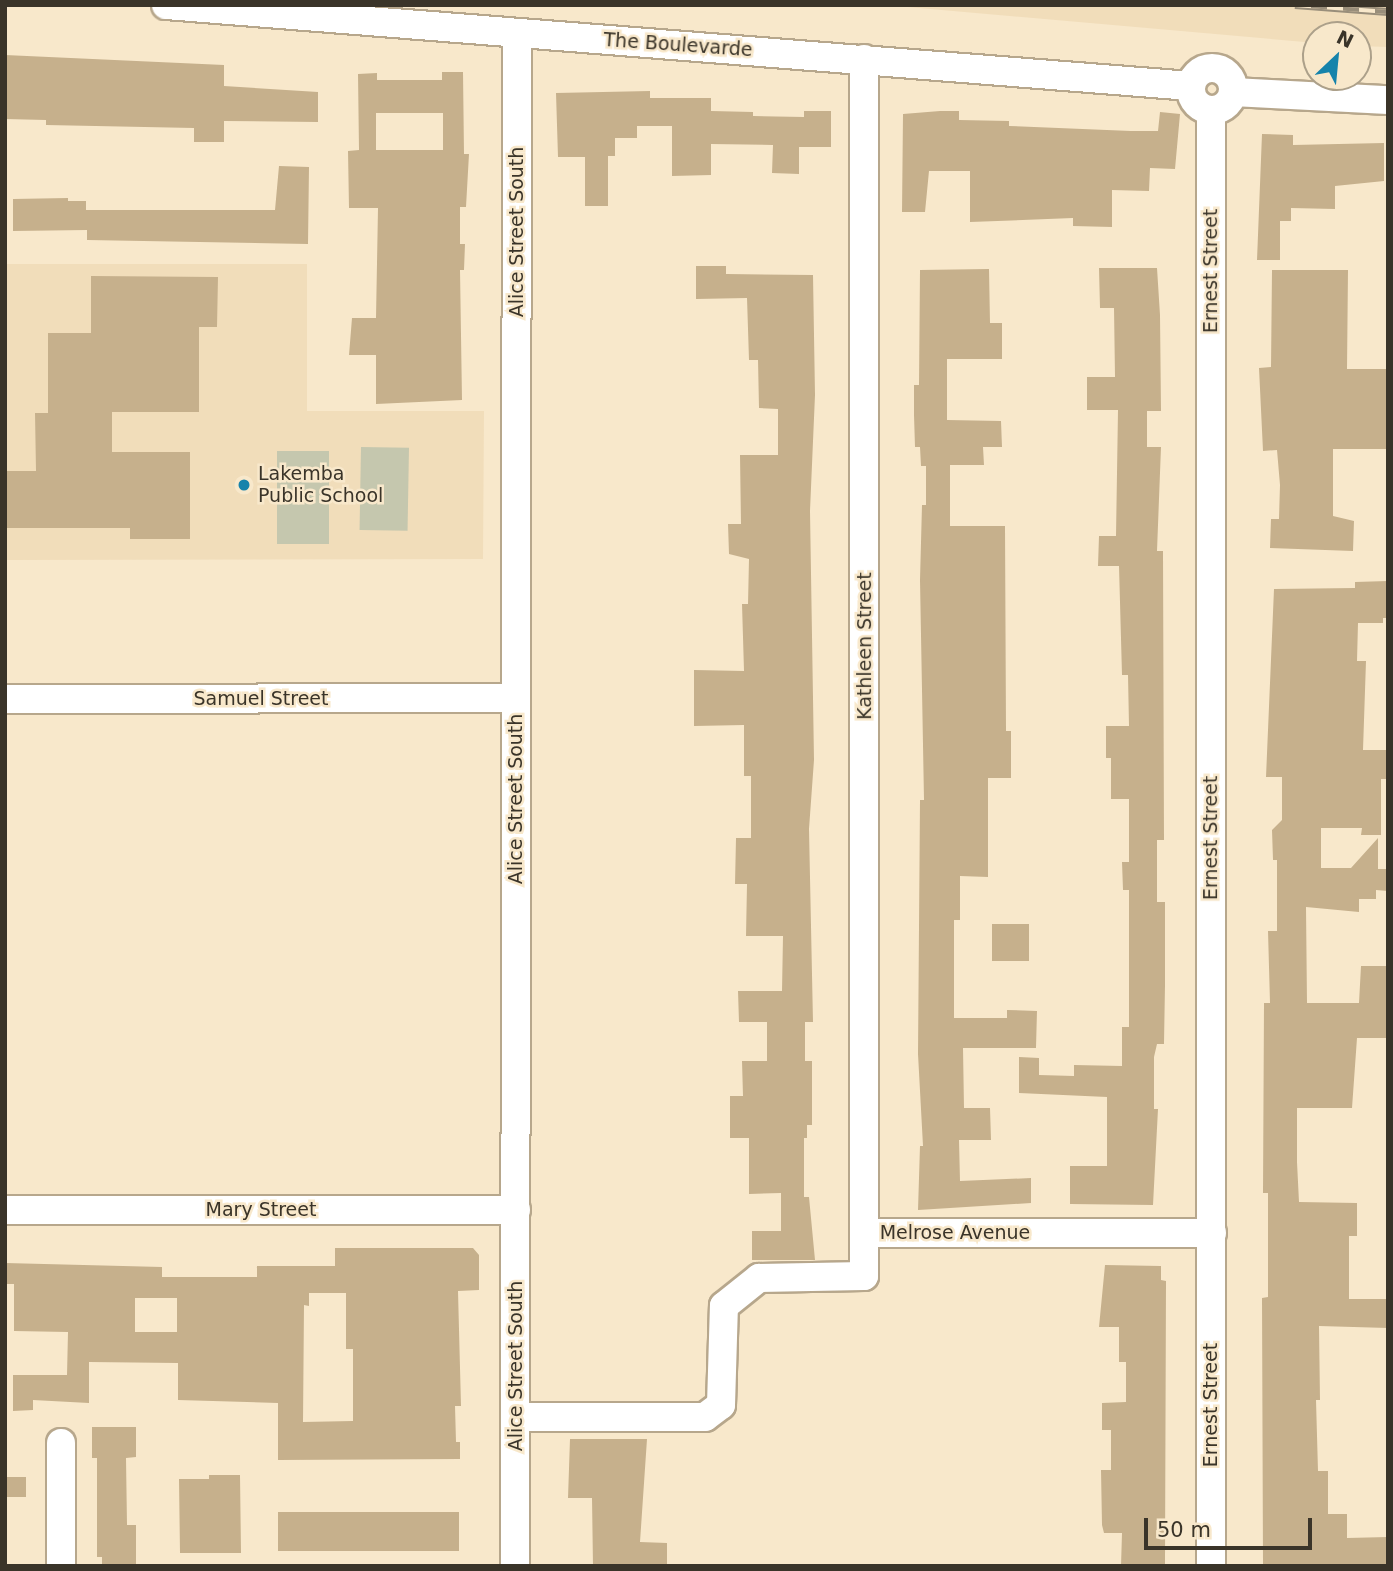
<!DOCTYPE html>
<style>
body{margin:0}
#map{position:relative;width:1393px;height:1571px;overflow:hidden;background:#f8e8cb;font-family:"DejaVu Sans",sans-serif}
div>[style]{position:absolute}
.built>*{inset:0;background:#f1ddba}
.green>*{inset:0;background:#c5c7ae;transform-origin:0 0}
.building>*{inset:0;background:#c6b08c;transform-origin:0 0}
.roads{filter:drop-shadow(2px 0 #b7a78c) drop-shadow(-2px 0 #b7a78c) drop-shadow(0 2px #b7a78c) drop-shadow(0 -2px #b7a78c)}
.minor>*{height:28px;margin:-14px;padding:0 14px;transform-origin:14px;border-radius:14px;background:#fff}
.minor>.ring{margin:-14px;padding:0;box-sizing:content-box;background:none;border:28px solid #fff;border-radius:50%}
.rail>*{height:8px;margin-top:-4px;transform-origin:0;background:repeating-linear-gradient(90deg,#f8e8cb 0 16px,#998e7a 0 32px);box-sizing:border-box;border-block:2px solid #998e7a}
.dots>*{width:19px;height:19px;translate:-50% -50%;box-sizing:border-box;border:4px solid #f8e8cb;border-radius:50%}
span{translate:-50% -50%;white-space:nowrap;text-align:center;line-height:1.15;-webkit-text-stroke:5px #f8e8cb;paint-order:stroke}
.street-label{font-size:19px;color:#3a3429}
.poi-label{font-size:19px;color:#3a3429}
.left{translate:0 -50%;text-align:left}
.frame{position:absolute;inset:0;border:7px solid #3a3429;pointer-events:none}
.north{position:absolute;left:1302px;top:21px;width:70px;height:70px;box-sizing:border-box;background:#f8e8cb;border:2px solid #aca08a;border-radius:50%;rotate:26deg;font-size:19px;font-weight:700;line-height:28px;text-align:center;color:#3a3429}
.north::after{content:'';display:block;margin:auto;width:24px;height:32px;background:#1683ab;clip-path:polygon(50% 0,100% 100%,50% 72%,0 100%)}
.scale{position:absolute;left:1144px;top:1518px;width:168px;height:32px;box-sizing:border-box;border:4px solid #3a3429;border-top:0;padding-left:9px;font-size:21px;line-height:24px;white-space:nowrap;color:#3a3429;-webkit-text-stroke:5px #f8e8cb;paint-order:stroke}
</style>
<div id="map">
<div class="built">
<i style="clip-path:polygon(885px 5px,1388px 5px,1388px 47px,1358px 46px,1358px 35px,1316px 35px,1316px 43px)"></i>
<i style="clip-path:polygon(5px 264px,307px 264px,307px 411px,484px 411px,483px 559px,5px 560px)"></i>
</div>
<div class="green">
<i style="left:361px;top:447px;width:48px;height:83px;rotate:1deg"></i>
<i style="left:277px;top:451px;width:52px;height:93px"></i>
</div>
<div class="building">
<i style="clip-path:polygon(5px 55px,224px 65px,224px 86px,318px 92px,318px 122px,224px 121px,224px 142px,194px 142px,194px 128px,46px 125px,46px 120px,5px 119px)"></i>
<i style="clip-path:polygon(evenodd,442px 72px,463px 72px,464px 154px,469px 154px,466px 207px,460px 207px,460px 244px,465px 244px,464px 270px,460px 270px,462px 400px,376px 404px,376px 355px,349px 355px,352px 318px,376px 318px,378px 208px,349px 208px,348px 151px,359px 150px,358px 74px,377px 73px,377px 80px,442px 80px,442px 72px,376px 113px,443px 113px,443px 150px,376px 150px,376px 113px)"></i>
<i style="clip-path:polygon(650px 91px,650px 98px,711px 98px,711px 111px,753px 112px,753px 116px,804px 117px,804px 111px,831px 111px,831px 147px,799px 147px,799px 174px,772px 173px,773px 145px,711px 144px,711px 175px,672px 176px,672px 126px,637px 126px,637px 138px,615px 138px,615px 156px,608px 156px,608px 206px,585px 206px,585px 157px,558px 157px,556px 93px)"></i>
<i style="clip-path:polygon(940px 111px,959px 111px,959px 120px,1009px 121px,1009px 126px,1131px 131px,1158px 131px,1160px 112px,1180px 114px,1175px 169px,1150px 168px,1149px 191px,1112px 190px,1112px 227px,1073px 226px,1073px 218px,970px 222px,970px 171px,929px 171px,925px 212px,902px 212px,903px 114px)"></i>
<i style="clip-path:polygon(1262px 134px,1293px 135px,1293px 145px,1384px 143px,1384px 181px,1335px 186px,1335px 209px,1291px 208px,1291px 221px,1280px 221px,1280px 260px,1257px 260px)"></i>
<i style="clip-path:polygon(279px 166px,309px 167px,308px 244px,87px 240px,87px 230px,13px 231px,13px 199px,68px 198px,68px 201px,86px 201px,86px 210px,275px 210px)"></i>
<i style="clip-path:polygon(696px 266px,726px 266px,726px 274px,813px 275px,815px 395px,810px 511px,814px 760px,809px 829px,813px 1022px,805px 1022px,805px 1061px,812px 1061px,812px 1125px,807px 1125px,807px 1138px,804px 1138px,804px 1197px,809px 1197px,815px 1260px,752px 1260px,752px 1231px,781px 1231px,781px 1193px,749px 1194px,749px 1138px,730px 1138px,730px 1096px,743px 1096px,742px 1061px,767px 1061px,767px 1022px,739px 1022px,738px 991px,782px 991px,783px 936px,746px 936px,747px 884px,735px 884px,736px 838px,751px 838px,751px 776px,744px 776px,744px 725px,694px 726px,694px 670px,744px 671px,742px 604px,748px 604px,749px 559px,729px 554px,728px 524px,741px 524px,740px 455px,778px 455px,778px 409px,759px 408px,758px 360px,749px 360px,747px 298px,696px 299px)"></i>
<i style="clip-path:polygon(1099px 268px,1157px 268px,1160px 315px,1161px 411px,1147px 411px,1147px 447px,1161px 447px,1157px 551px,1163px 551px,1164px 840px,1157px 840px,1157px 902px,1165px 902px,1165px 985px,1164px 1044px,1157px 1044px,1154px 1057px,1154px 1109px,1158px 1109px,1153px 1205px,1070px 1204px,1070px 1166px,1107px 1166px,1107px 1097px,1019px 1093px,1019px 1057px,1039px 1058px,1039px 1075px,1074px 1076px,1074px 1065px,1122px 1066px,1122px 1027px,1129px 1027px,1129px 890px,1123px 890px,1122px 862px,1129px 862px,1129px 799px,1111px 799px,1111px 758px,1106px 758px,1106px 726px,1129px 726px,1128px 675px,1122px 675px,1119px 566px,1098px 566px,1099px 536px,1116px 536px,1118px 410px,1087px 410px,1087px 377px,1115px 377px,1114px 308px,1100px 308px)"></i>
<i style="clip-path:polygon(989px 269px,990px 323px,1002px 323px,1002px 359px,947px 359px,947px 420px,1001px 421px,1002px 447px,983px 447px,984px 465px,950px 465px,950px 526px,1005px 526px,1006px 731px,1011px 731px,1011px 778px,988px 778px,988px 877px,960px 876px,960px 920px,954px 920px,954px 1018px,1007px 1018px,1007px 1010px,1037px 1011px,1036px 1048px,963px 1048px,964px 1108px,990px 1108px,991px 1140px,959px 1140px,960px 1181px,1031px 1178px,1031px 1203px,918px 1210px,920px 1146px,923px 1146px,918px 1054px,920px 800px,924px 800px,920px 580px,922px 505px,926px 505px,926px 466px,921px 466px,920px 447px,915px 447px,914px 415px,914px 385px,919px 385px,920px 270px)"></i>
<i style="clip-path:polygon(1272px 270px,1348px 270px,1347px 369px,1388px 369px,1388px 449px,1333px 449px,1333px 516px,1354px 521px,1353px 551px,1270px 548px,1271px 519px,1279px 519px,1280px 485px,1277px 450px,1263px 451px,1259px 368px,1271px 367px)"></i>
<i style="clip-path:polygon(91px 276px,218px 277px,217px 327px,199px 327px,199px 412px,112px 412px,112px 452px,190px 452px,190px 539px,130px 539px,130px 528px,5px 528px,5px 471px,36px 471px,35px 413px,48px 413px,48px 333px,91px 333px)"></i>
<i style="clip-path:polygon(1388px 581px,1388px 618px,1383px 618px,1383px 623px,1358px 623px,1357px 661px,1366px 661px,1363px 750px,1388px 750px,1388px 779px,1381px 779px,1381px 835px,1361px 835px,1362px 828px,1321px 828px,1321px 868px,1351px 868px,1378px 838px,1378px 869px,1388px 869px,1388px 891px,1376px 890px,1376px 899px,1359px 899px,1359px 912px,1306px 907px,1307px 1003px,1359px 1003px,1361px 966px,1388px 966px,1388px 1038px,1357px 1038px,1352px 1108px,1297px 1108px,1297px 1162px,1299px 1202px,1357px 1203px,1357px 1236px,1349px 1236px,1349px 1299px,1388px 1299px,1388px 1328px,1319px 1326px,1320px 1400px,1316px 1400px,1318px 1471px,1328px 1471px,1328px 1514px,1347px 1514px,1347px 1538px,1388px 1537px,1388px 1566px,1263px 1566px,1262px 1298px,1268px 1297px,1268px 1193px,1263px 1193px,1264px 1003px,1270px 1003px,1268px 931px,1277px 931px,1277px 860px,1273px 860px,1272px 830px,1282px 820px,1282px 777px,1266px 777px,1274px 589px,1355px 588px,1355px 582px)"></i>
<i style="left:992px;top:924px;width:37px;height:37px"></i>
<i style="clip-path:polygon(evenodd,335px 1248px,473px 1248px,479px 1255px,479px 1290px,458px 1291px,461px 1406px,455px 1406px,456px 1442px,460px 1442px,460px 1459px,278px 1460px,278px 1403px,178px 1400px,178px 1363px,89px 1362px,89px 1403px,33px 1400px,33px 1410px,13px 1411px,13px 1375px,67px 1375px,68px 1332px,14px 1331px,14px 1284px,5px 1284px,5px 1263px,162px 1267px,162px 1277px,257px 1277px,257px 1266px,335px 1266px,335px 1248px,309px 1293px,346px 1293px,346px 1349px,353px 1349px,353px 1421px,303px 1422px,304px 1305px,309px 1306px,309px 1293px,335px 1248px,135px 1298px,177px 1298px,177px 1332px,135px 1332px,135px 1298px)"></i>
<i style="clip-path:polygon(1105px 1265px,1161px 1266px,1161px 1280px,1166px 1281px,1165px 1566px,1121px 1566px,1122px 1533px,1104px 1533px,1102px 1525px,1101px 1470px,1111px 1470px,1111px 1430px,1102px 1430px,1102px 1403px,1126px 1402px,1126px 1362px,1119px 1362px,1119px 1327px,1099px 1327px)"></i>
<i style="clip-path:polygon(92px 1427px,136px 1427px,136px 1457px,126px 1458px,127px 1525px,136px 1525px,136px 1566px,102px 1566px,102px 1557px,97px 1557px,97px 1458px,92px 1458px)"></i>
<i style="clip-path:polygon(570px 1439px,647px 1439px,640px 1542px,667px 1543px,667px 1566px,593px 1566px,592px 1498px,568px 1498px)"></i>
<i style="clip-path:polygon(209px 1475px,240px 1475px,241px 1553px,180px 1553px,179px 1479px,209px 1479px)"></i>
<i style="left:5px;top:1477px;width:21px;height:20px"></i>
<i style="left:278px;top:1512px;width:181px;height:39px"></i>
</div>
<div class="roads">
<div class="minor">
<i style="left:166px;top:5px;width:1028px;rotate:4.52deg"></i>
<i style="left:864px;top:59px;width:1174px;rotate:90deg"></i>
<i class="ring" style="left:1191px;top:68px;width:14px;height:14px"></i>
<i style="left:1233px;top:92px;width:155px;rotate:3deg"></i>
<i style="left:5px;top:699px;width:511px;rotate:-0.11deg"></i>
<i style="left:5px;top:1210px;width:511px"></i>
<i style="left:516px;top:1417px;width:189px"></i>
<i style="left:705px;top:1417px;width:20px;rotate:-37deg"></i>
<i style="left:721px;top:1405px;width:99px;rotate:-88.3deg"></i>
<i style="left:724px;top:1306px;width:45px;rotate:-38.7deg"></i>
<i style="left:759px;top:1278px;width:105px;rotate:-1.1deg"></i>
<i style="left:864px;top:1276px;width:43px;rotate:-90deg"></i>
<i style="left:864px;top:1233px;width:348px"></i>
<i style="left:61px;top:1443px;width:123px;rotate:90deg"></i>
<i style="left:515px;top:1566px;width:1533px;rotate:-89.93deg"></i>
<i style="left:1211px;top:1566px;width:1456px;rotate:-90deg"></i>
</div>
</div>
<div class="rail">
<i style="left:1295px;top:5px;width:93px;rotate:4.3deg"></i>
</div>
<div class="dots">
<i style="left:244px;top:485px;background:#1683ab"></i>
</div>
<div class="street-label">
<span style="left:678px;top:45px;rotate:4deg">The Boulevarde</span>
<span style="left:517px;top:232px;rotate:-90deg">Alice Street South</span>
<span style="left:1211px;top:271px;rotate:-90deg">Ernest Street</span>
<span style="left:865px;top:646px;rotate:-90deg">Kathleen Street</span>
<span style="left:261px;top:699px">Samuel Street</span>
<span style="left:516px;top:799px;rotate:-90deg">Alice Street South</span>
<span style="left:1211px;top:838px;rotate:-90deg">Ernest Street</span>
<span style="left:261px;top:1210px">Mary Street</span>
<span style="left:955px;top:1233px">Melrose Avenue</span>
<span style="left:516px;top:1366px;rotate:-90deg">Alice Street South</span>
<span style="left:1211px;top:1405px;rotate:-90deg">Ernest Street</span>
</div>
<div class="poi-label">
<span class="left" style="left:258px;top:485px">Lakemba<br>Public School</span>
</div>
<div class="frame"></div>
<div class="north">N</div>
<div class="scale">50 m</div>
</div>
